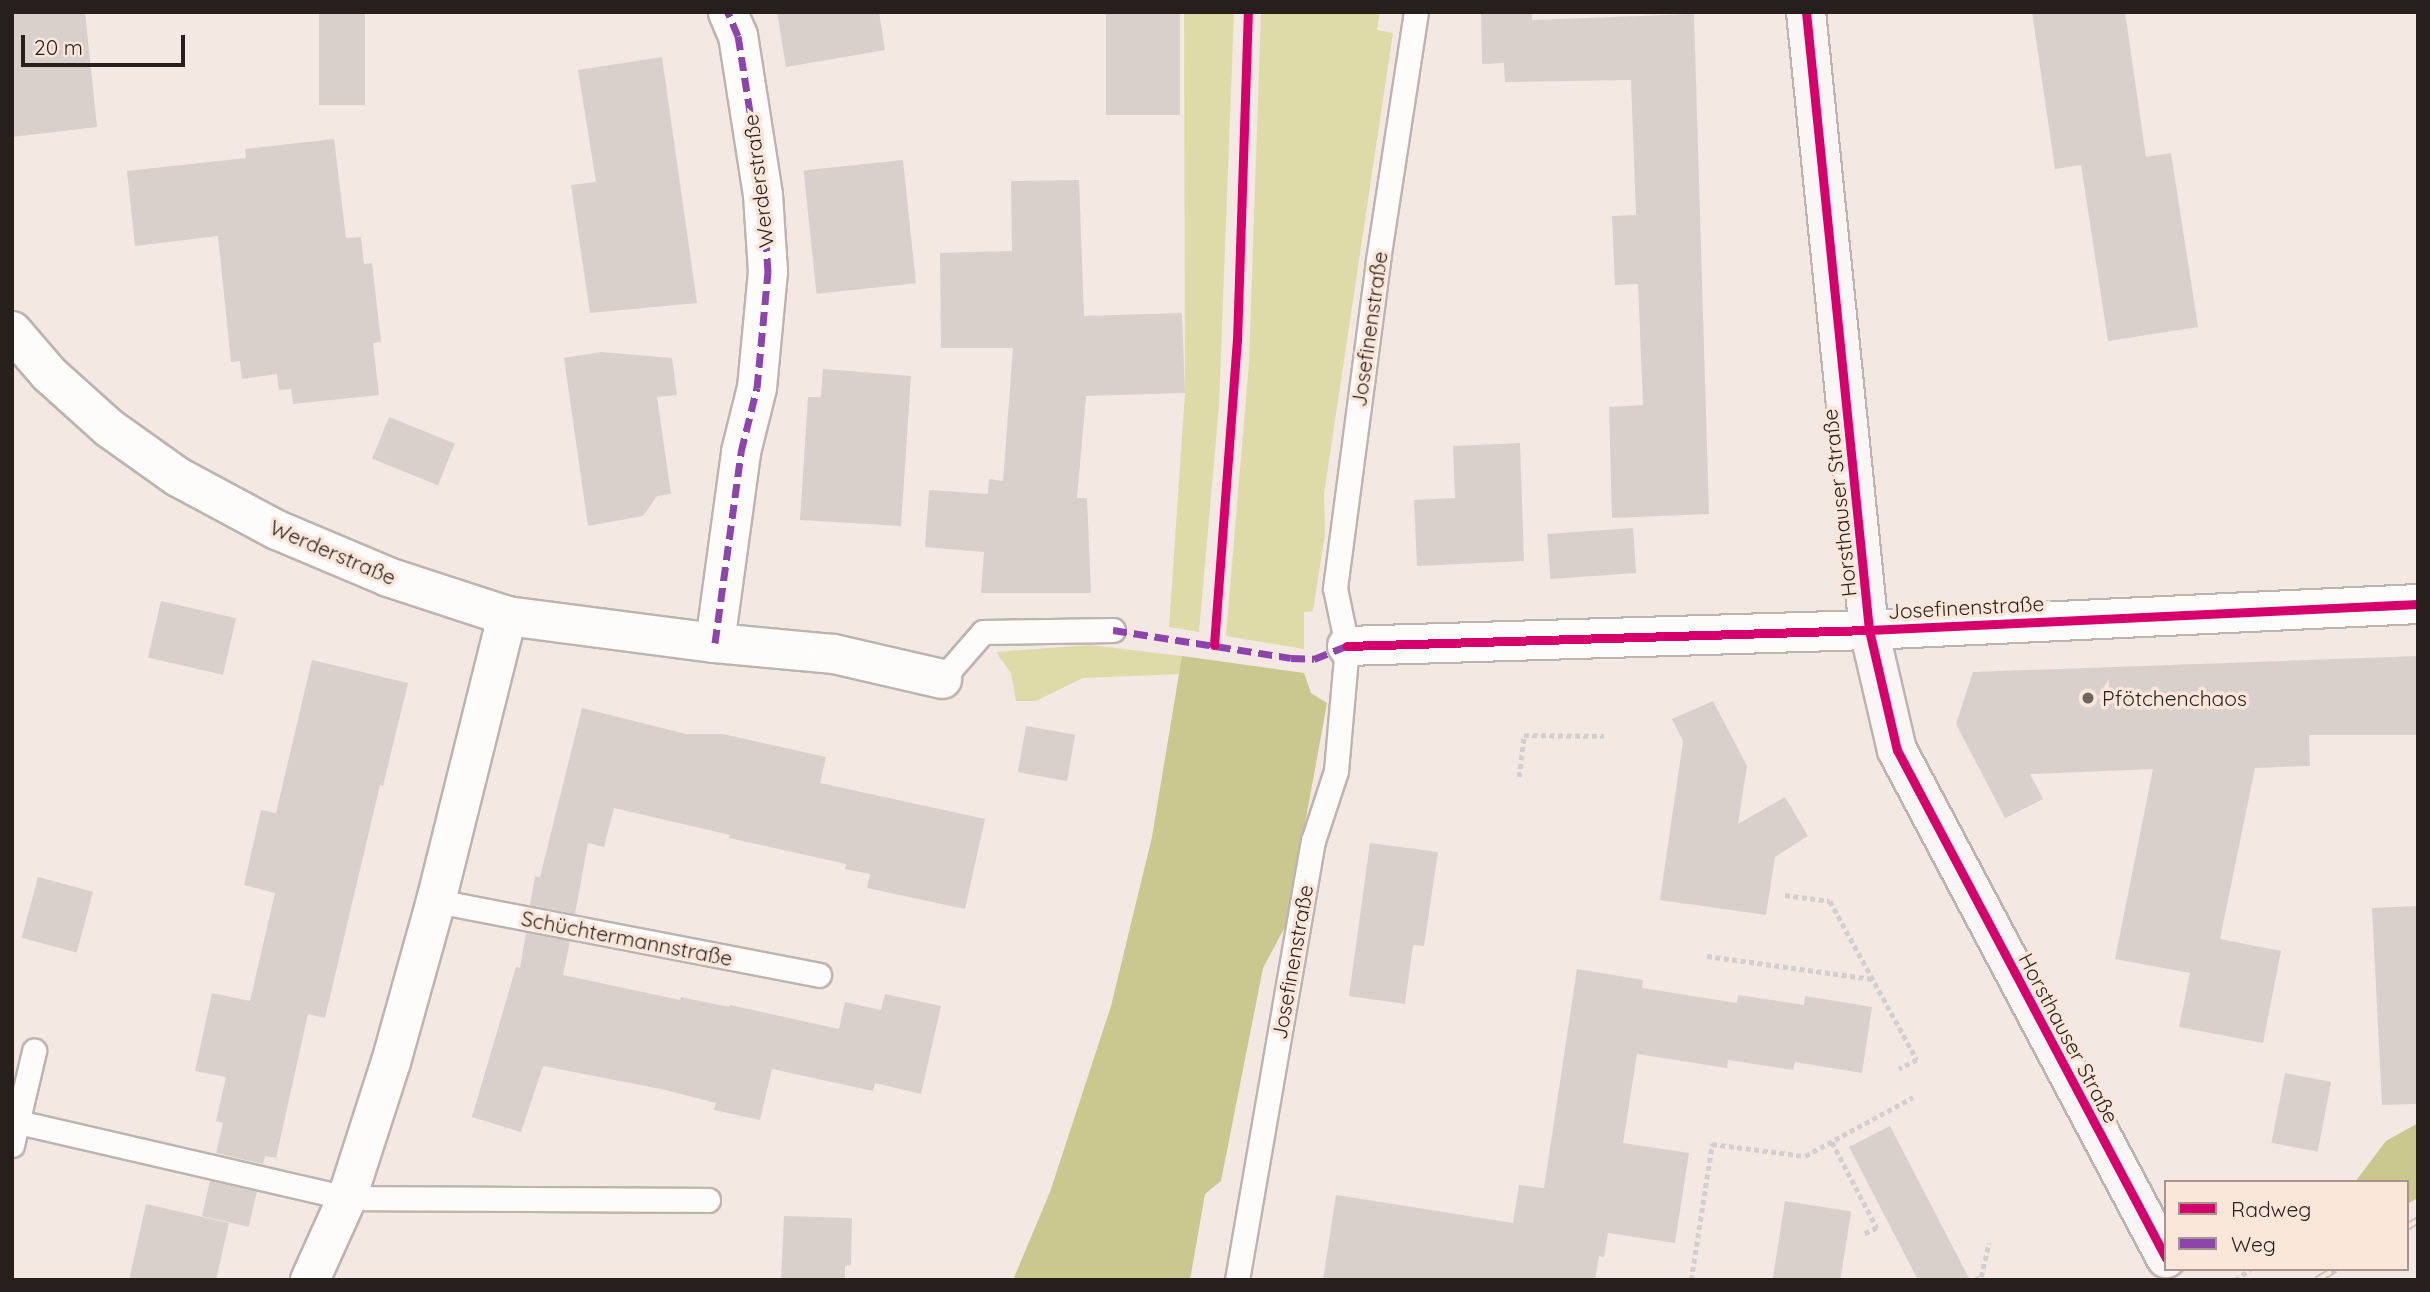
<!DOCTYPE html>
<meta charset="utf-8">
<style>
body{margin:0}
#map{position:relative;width:2430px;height:1292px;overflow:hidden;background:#f3e8e2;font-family:Quicksand,sans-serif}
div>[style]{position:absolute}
.green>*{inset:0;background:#dedba8}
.forest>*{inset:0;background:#cac88e}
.building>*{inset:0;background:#d9d0cc;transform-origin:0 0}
.path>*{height:4.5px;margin-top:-2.25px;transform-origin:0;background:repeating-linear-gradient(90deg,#d2cfce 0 5px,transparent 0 8.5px)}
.roads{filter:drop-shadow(2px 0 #bdb4af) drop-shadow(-2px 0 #bdb4af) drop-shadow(0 2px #bdb4af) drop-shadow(0 -2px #bdb4af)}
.lane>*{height:23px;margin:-11.5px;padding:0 11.5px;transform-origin:11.5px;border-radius:11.5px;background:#fdfcfb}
.street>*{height:38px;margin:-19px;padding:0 19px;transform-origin:19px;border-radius:19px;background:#fdfcfb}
.secondary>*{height:38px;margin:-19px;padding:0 19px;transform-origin:19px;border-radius:19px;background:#fbf6f6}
.rail>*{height:8px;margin-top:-4px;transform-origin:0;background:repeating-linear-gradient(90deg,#fbe6da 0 16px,#c8c5c3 0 32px);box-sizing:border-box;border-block:2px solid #c8c5c3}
.quiet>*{height:7px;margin-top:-3.5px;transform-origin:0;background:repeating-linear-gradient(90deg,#8e44ad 0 14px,transparent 0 21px)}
.cycleway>*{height:9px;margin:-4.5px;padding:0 4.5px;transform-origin:4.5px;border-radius:4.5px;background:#d6006c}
.dots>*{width:19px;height:19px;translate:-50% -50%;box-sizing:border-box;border:4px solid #fbe6da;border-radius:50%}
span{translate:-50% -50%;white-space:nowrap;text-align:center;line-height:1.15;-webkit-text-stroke:7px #fbe6da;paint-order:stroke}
.street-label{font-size:21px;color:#271f1b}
.poi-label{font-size:21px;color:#271f1b}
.left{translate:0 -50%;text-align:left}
.frame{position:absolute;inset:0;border:14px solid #271f1b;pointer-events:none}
.legend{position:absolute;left:2164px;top:1180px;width:245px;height:91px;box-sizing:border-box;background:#fbe6da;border:2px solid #a6968e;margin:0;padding:9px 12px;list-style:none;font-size:21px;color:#271f1b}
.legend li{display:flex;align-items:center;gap:14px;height:35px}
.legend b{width:35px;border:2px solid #a6968e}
.scale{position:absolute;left:21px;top:35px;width:164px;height:32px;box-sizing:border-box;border:4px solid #271f1b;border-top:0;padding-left:9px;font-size:21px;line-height:24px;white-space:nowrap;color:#271f1b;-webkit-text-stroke:5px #fbe6da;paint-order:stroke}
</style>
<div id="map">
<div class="green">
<i style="clip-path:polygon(1184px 12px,1234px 12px,1219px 406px,1199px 632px,1169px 627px,1185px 393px)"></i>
<i style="clip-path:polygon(1261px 12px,1380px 12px,1377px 30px,1393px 33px,1324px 494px,1325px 533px,1313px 611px,1304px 612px,1304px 649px,1226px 636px,1249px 363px)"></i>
<i style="clip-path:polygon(1090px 645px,1182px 656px,1180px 674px,1083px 678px,1036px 701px,1016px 701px,1011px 673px,996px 652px)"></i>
</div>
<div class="forest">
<i style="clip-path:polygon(1182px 656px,1304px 673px,1311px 693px,1327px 703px,1287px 923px,1263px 968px,1221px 1181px,1205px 1194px,1190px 1280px,1013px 1280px,1050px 1192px,1111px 1006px,1152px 837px)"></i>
<i style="clip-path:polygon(2418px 1123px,2418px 1198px,2407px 1204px,2407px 1182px,2355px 1182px,2386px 1141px)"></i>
</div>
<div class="building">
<i style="clip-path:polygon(12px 12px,85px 12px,97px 127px,12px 137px)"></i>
<i style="left:319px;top:12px;width:46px;height:93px"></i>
<i style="clip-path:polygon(777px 12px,879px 12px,885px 50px,786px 67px)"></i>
<i style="left:1106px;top:12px;width:74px;height:103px"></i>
<i style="clip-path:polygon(1481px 12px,1532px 12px,1532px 20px,1694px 14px,1709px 514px,1612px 518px,1609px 407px,1643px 405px,1638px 284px,1615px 285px,1612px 216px,1636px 215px,1631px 80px,1505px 82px,1504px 63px,1482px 64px)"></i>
<i style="clip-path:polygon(2032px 12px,2125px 12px,2146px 157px,2171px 153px,2198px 327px,2108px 341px,2081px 165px,2055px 169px)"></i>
<i style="clip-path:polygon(662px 57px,697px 303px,590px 313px,571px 185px,596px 182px,578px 70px)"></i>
<i style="clip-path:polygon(334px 139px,346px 238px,361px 237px,364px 264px,372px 263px,381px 342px,373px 343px,379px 395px,293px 404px,291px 389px,279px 390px,277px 374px,242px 379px,240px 361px,231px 362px,218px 236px,135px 246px,127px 171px,246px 158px,245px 149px)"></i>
<i style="left:903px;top:160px;width:124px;height:100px;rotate:84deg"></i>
<i style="clip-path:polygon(1079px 180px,1084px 316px,1182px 313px,1185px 393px,1086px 396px,1077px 498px,1087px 498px,1091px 593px,981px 593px,984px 552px,925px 547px,929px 490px,988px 494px,989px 479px,1003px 481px,1013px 348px,941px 348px,940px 253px,1012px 251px,1011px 181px)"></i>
<i style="clip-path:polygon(601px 352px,672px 358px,677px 395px,657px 397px,671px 494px,657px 496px,643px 516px,588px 526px,564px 358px)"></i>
<i style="clip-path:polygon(823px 369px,911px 376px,901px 526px,800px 520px,808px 397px,821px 397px)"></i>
<i style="left:389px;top:417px;width:71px;height:45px;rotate:22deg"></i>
<i style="clip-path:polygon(1520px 443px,1524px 561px,1417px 566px,1414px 500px,1455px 498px,1453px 446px)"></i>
<i style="left:1633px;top:528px;width:45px;height:86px;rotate:86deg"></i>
<i style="left:161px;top:601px;width:77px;height:58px;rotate:13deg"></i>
<i style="clip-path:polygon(2418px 656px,2418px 735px,2309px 735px,2310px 766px,2255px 768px,2220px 939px,2281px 951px,2263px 1043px,2179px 1027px,2190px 973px,2115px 959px,2153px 769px,2030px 774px,2043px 799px,2005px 818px,1956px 724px,1973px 672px)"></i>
<i style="clip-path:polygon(312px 660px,408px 683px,383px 786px,380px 785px,325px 1018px,308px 1014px,276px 1158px,265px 1156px,263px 1164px,216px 1153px,223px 1123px,216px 1121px,226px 1077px,195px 1071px,212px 993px,250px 1001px,275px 893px,244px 885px,261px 810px,276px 813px)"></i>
<i style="clip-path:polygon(1713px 701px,1747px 766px,1738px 824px,1785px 797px,1808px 836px,1775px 857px,1766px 915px,1660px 900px,1683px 741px,1672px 719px)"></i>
<i style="clip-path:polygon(582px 708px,686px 734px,723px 734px,826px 757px,820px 783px,985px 819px,965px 909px,867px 888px,870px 874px,845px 869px,846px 864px,729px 838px,730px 835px,614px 808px,604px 847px,588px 843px,575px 914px,530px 905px,535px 876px,540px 877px)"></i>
<i style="left:1026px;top:726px;width:50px;height:47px;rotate:10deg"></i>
<i style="clip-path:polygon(1370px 843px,1438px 852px,1424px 946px,1413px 945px,1405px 1004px,1349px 996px)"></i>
<i style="left:38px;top:877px;width:57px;height:63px;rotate:15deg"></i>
<i style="clip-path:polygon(2418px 906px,2418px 1104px,2382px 1105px,2372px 908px)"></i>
<i style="clip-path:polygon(526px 933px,570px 941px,563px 975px,680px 1000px,681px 997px,729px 1007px,730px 1005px,839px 1029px,845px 1002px,881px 1010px,885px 994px,941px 1006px,921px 1094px,875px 1083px,873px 1091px,772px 1069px,760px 1120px,714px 1110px,716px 1103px,661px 1089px,543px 1066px,521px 1132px,472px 1117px,516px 967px,520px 968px)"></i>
<i style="clip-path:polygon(1577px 969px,1643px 980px,1642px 988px,1737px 1003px,1738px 995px,1804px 1005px,1805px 996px,1872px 1007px,1862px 1073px,1795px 1062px,1793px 1070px,1728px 1060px,1727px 1068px,1637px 1054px,1623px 1143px,1689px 1153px,1675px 1243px,1608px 1233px,1604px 1257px,1599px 1256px,1595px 1280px,1323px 1280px,1336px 1195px,1513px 1223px,1519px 1185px,1544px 1188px)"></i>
<i style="left:2285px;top:1073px;width:47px;height:71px;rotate:11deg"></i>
<i style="clip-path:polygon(1890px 1126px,1970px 1280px,1918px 1280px,1849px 1147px)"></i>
<i style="left:210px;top:1181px;width:48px;height:36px;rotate:13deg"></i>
<i style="left:1785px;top:1201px;width:67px;height:80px;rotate:9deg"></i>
<i style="clip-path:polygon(146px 1204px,229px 1223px,216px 1280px,129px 1280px)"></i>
<i style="clip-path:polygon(784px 1216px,852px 1218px,851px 1265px,845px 1266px,845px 1280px,781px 1280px)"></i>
</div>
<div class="path">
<i style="left:1519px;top:777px;width:42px;rotate:-83.2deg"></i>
<i style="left:1524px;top:735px;width:80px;rotate:0.7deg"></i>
<i style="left:1785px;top:895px;width:45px;rotate:7.6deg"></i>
<i style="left:1830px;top:901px;width:181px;rotate:61.3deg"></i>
<i style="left:1917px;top:1060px;width:20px;rotate:153deg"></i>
<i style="left:1707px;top:956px;width:167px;rotate:7.9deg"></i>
<i style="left:1832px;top:1142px;width:97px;rotate:62.4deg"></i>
<i style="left:1877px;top:1228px;width:14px;rotate:155deg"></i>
<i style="left:1691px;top:1280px;width:138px;rotate:-81.2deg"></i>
<i style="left:1712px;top:1144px;width:94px;rotate:7.4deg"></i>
<i style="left:1805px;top:1156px;width:123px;rotate:-28.6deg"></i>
<i style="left:1975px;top:1280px;width:7px;rotate:-27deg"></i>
<i style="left:1981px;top:1277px;width:35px;rotate:-77deg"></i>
<i style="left:2235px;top:1280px;width:19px;rotate:-35deg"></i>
</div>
<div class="roads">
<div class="lane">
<i style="left:942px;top:679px;width:62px;rotate:-48.9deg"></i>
<i style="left:983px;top:632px;width:130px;rotate:-0.9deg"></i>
<i style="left:436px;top:901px;width:390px;rotate:10.9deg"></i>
<i style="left:18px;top:1122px;width:338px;rotate:13deg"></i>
<i style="left:347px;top:1198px;width:361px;rotate:0.3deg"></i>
<i style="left:12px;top:1145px;width:97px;rotate:-76.8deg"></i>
<i style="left:1237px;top:1280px;width:446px;rotate:-80.2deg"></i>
<i style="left:1313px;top:841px;width:74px;rotate:-71.8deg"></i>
<i style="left:1336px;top:771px;width:125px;rotate:-85deg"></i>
<i style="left:1347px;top:646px;width:59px;rotate:-101.7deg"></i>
<i style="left:1335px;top:588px;width:331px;rotate:-82.5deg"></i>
<i style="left:1378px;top:260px;width:251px;rotate:-81.3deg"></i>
</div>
<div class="street">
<i style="left:12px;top:331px;width:57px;rotate:49.3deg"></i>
<i style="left:49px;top:374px;width:81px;rotate:42deg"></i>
<i style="left:109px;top:428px;width:85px;rotate:35.4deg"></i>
<i style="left:178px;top:477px;width:112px;rotate:28.2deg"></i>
<i style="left:277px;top:530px;width:121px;rotate:22.9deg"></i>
<i style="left:388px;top:577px;width:125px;rotate:18.1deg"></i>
<i style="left:507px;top:616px;width:210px;rotate:7.4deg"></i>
<i style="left:715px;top:643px;width:120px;rotate:5.3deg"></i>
<i style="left:834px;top:654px;width:111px;rotate:13deg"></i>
<i style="left:715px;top:643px;width:193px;rotate:-82.2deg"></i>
<i style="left:741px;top:452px;width:66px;rotate:-76deg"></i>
<i style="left:757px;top:388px;width:117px;rotate:-84.6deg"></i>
<i style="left:768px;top:272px;width:77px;rotate:-93.7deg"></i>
<i style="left:763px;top:195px;width:161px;rotate:-98.9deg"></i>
<i style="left:738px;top:36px;width:26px;rotate:-113deg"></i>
<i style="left:1347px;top:646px;width:522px;rotate:-1.76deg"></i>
<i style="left:1869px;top:630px;width:550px;rotate:-2.71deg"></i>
<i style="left:310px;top:1280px;width:90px;rotate:-65.7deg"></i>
<i style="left:347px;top:1198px;width:143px;rotate:-72.1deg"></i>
<i style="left:391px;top:1062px;width:167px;rotate:-74.4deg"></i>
<i style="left:436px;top:901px;width:294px;rotate:-76deg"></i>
</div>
<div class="secondary">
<i style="left:1806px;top:12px;width:621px;rotate:84.18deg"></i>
<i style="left:1869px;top:630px;width:123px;rotate:76.9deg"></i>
<i style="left:1897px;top:750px;width:575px;rotate:62.1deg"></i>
</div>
</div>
<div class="rail">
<i style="left:2407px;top:1227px;width:13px;rotate:-32deg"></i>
<i style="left:2317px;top:1280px;width:21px;rotate:-31deg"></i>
</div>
<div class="quiet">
<i style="left:1113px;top:630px;width:180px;rotate:8.9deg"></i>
<i style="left:1291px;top:658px;width:23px;rotate:2deg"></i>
<i style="left:1314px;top:659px;width:35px;rotate:-22deg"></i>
<i style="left:715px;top:643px;width:193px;rotate:-82.2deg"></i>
<i style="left:741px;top:452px;width:66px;rotate:-76deg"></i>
<i style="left:757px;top:388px;width:117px;rotate:-84.6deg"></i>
<i style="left:768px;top:272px;width:77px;rotate:-93.7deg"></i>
<i style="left:763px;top:195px;width:161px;rotate:-98.9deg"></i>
<i style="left:738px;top:36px;width:26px;rotate:-113deg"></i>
</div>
<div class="cycleway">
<i style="left:1806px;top:12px;width:621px;rotate:84.18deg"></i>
<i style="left:1869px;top:630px;width:123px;rotate:76.9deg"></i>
<i style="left:1897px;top:750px;width:575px;rotate:62.1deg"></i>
<i style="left:1214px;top:645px;width:306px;rotate:-85.7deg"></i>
<i style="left:1237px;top:340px;width:328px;rotate:-88.1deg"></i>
<i style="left:1347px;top:646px;width:522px;rotate:-1.76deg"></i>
<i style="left:1869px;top:630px;width:550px;rotate:-2.71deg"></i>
</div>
<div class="dots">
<i style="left:2088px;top:698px;background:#6e6561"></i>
</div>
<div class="street-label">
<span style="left:758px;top:181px;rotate:-97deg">Werderstraße</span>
<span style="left:1369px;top:329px;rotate:-82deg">Josefinenstraße</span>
<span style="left:1839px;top:503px;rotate:-96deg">Horsthauser Straße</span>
<span style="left:333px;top:552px;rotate:23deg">Werderstraße</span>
<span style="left:1966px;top:607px;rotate:-3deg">Josefinenstraße</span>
<span style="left:627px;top:938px;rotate:11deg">Schüchtermannstraße</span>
<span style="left:1292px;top:962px;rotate:-80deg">Josefinenstraße</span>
<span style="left:2069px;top:1038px;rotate:62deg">Horsthauser Straße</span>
</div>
<div class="poi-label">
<span class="left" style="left:2102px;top:698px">Pfötchenchaos</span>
</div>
<div class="frame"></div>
<ul class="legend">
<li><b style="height:9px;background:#d6006c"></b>Radweg</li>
<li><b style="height:9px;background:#8e44ad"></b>Weg</li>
</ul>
<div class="scale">20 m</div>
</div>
